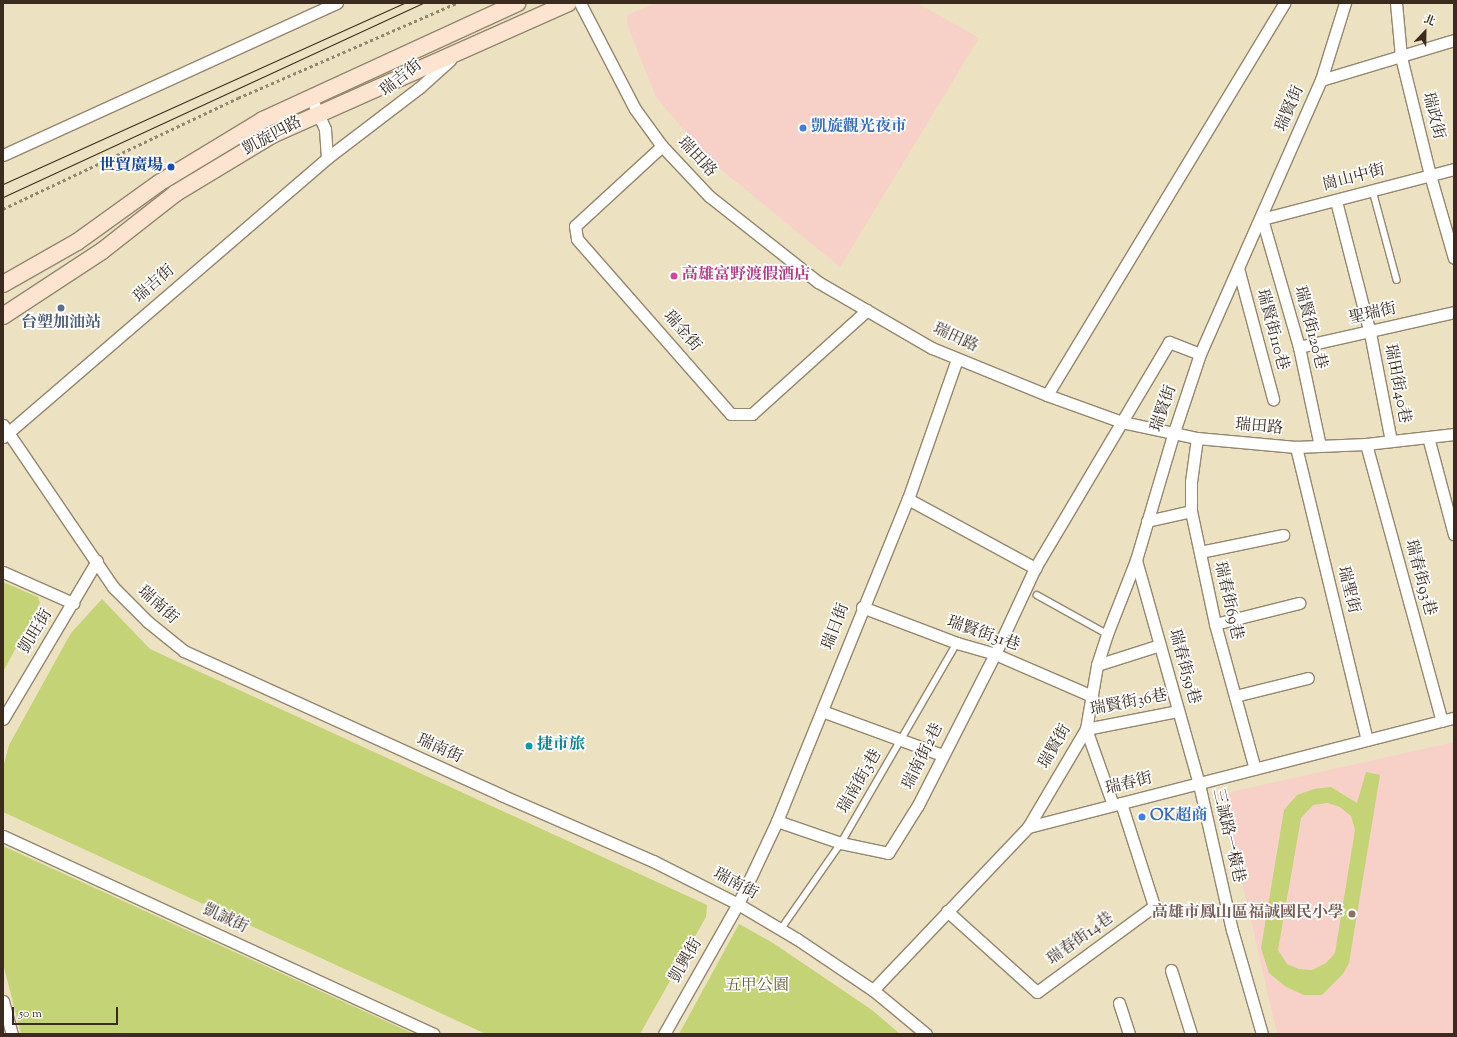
<!DOCTYPE html>
<meta charset="utf-8">
<style>
body{margin:0}
#map{position:relative;width:1457px;height:1037px;overflow:hidden;background:#ece1c0;font-family:"Sorts Mill Goudy","Noto Serif TC",serif}
div>[style]{position:absolute}
.built>*{inset:0;background:#f7d1c8}
.green>*{inset:0;background:#c4d375}
.path>*{height:2.5px;margin-top:-1.25px;transform-origin:0;background:repeating-linear-gradient(90deg,#94866f 0 3px,transparent 0 6px)}
.roads{filter:drop-shadow(1px 0 #94866f) drop-shadow(-1px 0 #94866f) drop-shadow(0 1px #94866f) drop-shadow(0 -1px #94866f)}
.lane>*{height:5.5px;margin:-2.75px;padding:0 2.75px;transform-origin:2.75px;border-radius:2.75px;background:#fff}
.street>*{height:11px;margin:-5.5px;padding:0 5.5px;transform-origin:5.5px;border-radius:5.5px;background:#fff}
.secondary>*{height:16px;margin:-8px;padding:0 8px;transform-origin:8px;border-radius:8px;background:#fde4d1}
.tram>*{height:1px;margin:-0.5px;padding:0 0.5px;transform-origin:0.5px;border-radius:0.5px;background:#3b2a1e}
.dots>*{width:11px;height:11px;translate:-50% -50%;box-sizing:border-box;border:2px solid #fff;border-radius:50%}
span{translate:-50% -50%;white-space:nowrap;text-align:center;line-height:1.15;-webkit-text-stroke:3.5px #fff;paint-order:stroke}
.street-label{font-size:16px;color:#3b2a1e}
.shop-label{font-size:16px;color:#366cbe;font-weight:700}
.left{translate:0 -50%;text-align:left}
.transit-label{font-size:16px;color:#164399;font-weight:700}
.right{translate:-100% -50%;text-align:right}
.hotel-label{font-size:16px;color:#b23c85;font-weight:700}
.service-label{font-size:16px;color:#4e5e75;font-weight:700}
.culture-label{font-size:16px;color:#0d838f;font-weight:700}
.education-label{font-size:16px;color:#785e54;font-weight:700}
.park-label{font-size:16px;color:#645d38}
.frame{position:absolute;inset:0;border:4px solid #3b2a1e;pointer-events:none}
.north{position:absolute;left:1405px;top:12px;width:40px;height:40px;-webkit-text-stroke:3px #fff;paint-order:stroke;rotate:22deg;font-size:11px;font-weight:700;line-height:16px;text-align:center;color:#3b2a1e}
.north::after{content:'';display:block;margin:auto;width:14px;height:18px;background:#3b2a1e;clip-path:polygon(50% 0,100% 100%,50% 72%,0 100%)}
.scale{position:absolute;left:12px;top:1007px;width:106px;height:18px;box-sizing:border-box;border:2px solid #3b2a1e;border-top:0;padding-left:5px;font-size:12px;line-height:14px;white-space:nowrap;color:#3b2a1e;-webkit-text-stroke:3px #fff;paint-order:stroke}
</style>
<div id="map">
<div class="built">
<i style="clip-path:polygon(656px 3px,917px 3px,979px 38px,840px 267px,707px 158px,656px 97px,628px 27px,627px 15px)"></i>
<i style="clip-path:polygon(1454px 742px,1454px 1034px,1277px 1034px,1222px 794px)"></i>
</div>
<div class="green">
<i style="clip-path:polygon(3px 582px,38px 597px,40px 603px,3px 672px)"></i>
<i style="clip-path:polygon(102px 599px,150px 649px,707px 905px,706px 917px,640px 1034px,486px 1034px,3px 812px,3px 768px,9px 745px,71px 633px)"></i>
<i style="clip-path:polygon(evenodd,1366px 772px,1380px 775px,1349px 963px,1343px 974px,1322px 995px,1304px 995px,1286px 987px,1269px 973px,1261px 948px,1284px 810px,1297px 795px,1314px 789px,1331px 787px,1357px 803px,1366px 772px,1328px 803px,1340px 807px,1351px 816px,1355px 830px,1335px 953px,1326px 963px,1312px 970px,1299px 969px,1287px 964px,1278px 950px,1301px 818px,1313px 805px,1328px 803px)"></i>
<i style="clip-path:polygon(3px 846px,414px 1034px,21px 1034px,3px 963px)"></i>
<i style="clip-path:polygon(739px 924px,773px 943px,872px 1010px,900px 1034px,679px 1034px)"></i>
</div>
<div class="path">
<i style="left:3px;top:209px;width:260px;rotate:-25.3deg"></i>
<i style="left:238px;top:98px;width:238px;rotate:-23.5deg"></i>
</div>
<div class="roads">
<div class="lane">
<i style="left:1373px;top:191px;width:92px;rotate:74.9deg"></i>
<i style="left:1037px;top:595px;width:80px;rotate:29.1deg"></i>
<i style="left:781px;top:929px;width:105px;rotate:-55.1deg"></i>
<i style="left:841px;top:843px;width:231px;rotate:-59.9deg"></i>
</div>
<div class="street">
<i style="left:580px;top:3px;width:119px;rotate:62.6deg"></i>
<i style="left:635px;top:109px;width:46px;rotate:53.9deg"></i>
<i style="left:662px;top:146px;width:69px;rotate:46.8deg"></i>
<i style="left:709px;top:196px;width:139px;rotate:38.3deg"></i>
<i style="left:818px;top:282px;width:132px;rotate:30.1deg"></i>
<i style="left:932px;top:348px;width:124px;rotate:22.2deg"></i>
<i style="left:1047px;top:395px;width:80px;rotate:19.8deg"></i>
<i style="left:1122px;top:422px;width:77px;rotate:12deg"></i>
<i style="left:1197px;top:438px;width:99px;rotate:5.2deg"></i>
<i style="left:1296px;top:447px;width:70px;rotate:-2.5deg"></i>
<i style="left:1366px;top:444px;width:89px;rotate:-6.5deg"></i>
<i style="left:1396px;top:3px;width:54px;rotate:84.7deg"></i>
<i style="left:1401px;top:57px;width:122px;rotate:76.2deg"></i>
<i style="left:1430px;top:175px;width:86px;rotate:73.9deg"></i>
<i style="left:1321px;top:80px;width:139px;rotate:-16.7deg"></i>
<i style="left:662px;top:146px;width:118px;rotate:137.4deg"></i>
<i style="left:575px;top:226px;width:13px;rotate:81deg"></i>
<i style="left:577px;top:239px;width:233px;rotate:48.7deg"></i>
<i style="left:731px;top:414px;width:21px"></i>
<i style="left:752px;top:414px;width:155px;rotate:-42.1deg"></i>
<i style="left:3px;top:155px;width:367px;rotate:-24.5deg"></i>
<i style="left:327px;top:158px;width:116px;rotate:-37.3deg"></i>
<i style="left:419px;top:88px;width:42px;rotate:-42.1deg"></i>
<i style="left:1336px;top:201px;width:136px;rotate:75.6deg"></i>
<i style="left:1370px;top:333px;width:110px;rotate:79deg"></i>
<i style="left:1238px;top:268px;width:136px;rotate:75deg"></i>
<i style="left:1299px;top:347px;width:159px;rotate:-12.7deg"></i>
<i style="left:1047px;top:395px;width:458px;rotate:-58.8deg"></i>
<i style="left:3px;top:425px;width:196px;rotate:55.8deg"></i>
<i style="left:113px;top:587px;width:49px;rotate:45deg"></i>
<i style="left:148px;top:622px;width:46px;rotate:38.9deg"></i>
<i style="left:184px;top:651px;width:348px;rotate:24.4deg"></i>
<i style="left:501px;top:795px;width:166px;rotate:23.5deg"></i>
<i style="left:653px;top:861px;width:95px;rotate:26.8deg"></i>
<i style="left:738px;top:904px;width:69px;rotate:30.7deg"></i>
<i style="left:797px;top:939px;width:92px;rotate:33.9deg"></i>
<i style="left:873px;top:990px;width:69px;rotate:39.7deg"></i>
<i style="left:3px;top:437px;width:428px;rotate:-40.7deg"></i>
<i style="left:327px;top:158px;width:29px;rotate:-94deg"></i>
<i style="left:325px;top:129px;width:34px;rotate:-114deg"></i>
<i style="left:1428px;top:437px;width:101px;rotate:75.1deg"></i>
<i style="left:1197px;top:438px;width:44px;rotate:97.8deg"></i>
<i style="left:1191px;top:482px;width:29px;rotate:90deg"></i>
<i style="left:1191px;top:511px;width:116px;rotate:78deg"></i>
<i style="left:1215px;top:624px;width:150px;rotate:74.6deg"></i>
<i style="left:1366px;top:444px;width:287px;rotate:74.7deg"></i>
<i style="left:1320px;top:446px;width:101px;rotate:-102deg"></i>
<i style="left:1299px;top:347px;width:133px;rotate:-106.1deg"></i>
<i style="left:1262px;top:219px;width:198px;rotate:-14.6deg"></i>
<i style="left:1296px;top:447px;width:301px;rotate:76.4deg"></i>
<i style="left:908px;top:499px;width:145px;rotate:28.5deg"></i>
<i style="left:1035px;top:568px;width:263px;rotate:-59.3deg"></i>
<i style="left:1169px;top:342px;width:33px;rotate:21deg"></i>
<i style="left:1147px;top:521px;width:45px;rotate:-12.8deg"></i>
<i style="left:1200px;top:552px;width:85px;rotate:-11.6deg"></i>
<i style="left:1136px;top:560px;width:233px;rotate:74.3deg"></i>
<i style="left:1199px;top:784px;width:150px;rotate:77.3deg"></i>
<i style="left:1232px;top:930px;width:108px;rotate:73.9deg"></i>
<i style="left:3px;top:572px;width:77px;rotate:23.9deg"></i>
<i style="left:862px;top:607px;width:102px;rotate:20.8deg"></i>
<i style="left:957px;top:643px;width:40px;rotate:16deg"></i>
<i style="left:995px;top:654px;width:106px;rotate:23.4deg"></i>
<i style="left:1215px;top:624px;width:87px;rotate:-14deg"></i>
<i style="left:1097px;top:665px;width:66px;rotate:-17.6deg"></i>
<i style="left:1235px;top:696px;width:75px;rotate:-13.9deg"></i>
<i style="left:822px;top:711px;width:128px;rotate:20.1deg"></i>
<i style="left:3px;top:719px;width:184px;rotate:-59.3deg"></i>
<i style="left:1113px;top:805px;width:81px;rotate:-109.6deg"></i>
<i style="left:1086px;top:729px;width:94px;rotate:-11.1deg"></i>
<i style="left:777px;top:821px;width:68px;rotate:19deg"></i>
<i style="left:841px;top:843px;width:48px;rotate:12deg"></i>
<i style="left:888px;top:853px;width:57px;rotate:-58deg"></i>
<i style="left:918px;top:805px;width:169px;rotate:-63deg"></i>
<i style="left:995px;top:654px;width:95px;rotate:-65.1deg"></i>
<i style="left:1028px;top:827px;width:114px;rotate:-59.4deg"></i>
<i style="left:1086px;top:729px;width:65px;rotate:-80.2deg"></i>
<i style="left:1097px;top:665px;width:33px;rotate:-72deg"></i>
<i style="left:1107px;top:634px;width:79px;rotate:-68.6deg"></i>
<i style="left:1136px;top:560px;width:134px;rotate:-73.5deg"></i>
<i style="left:1174px;top:432px;width:82px;rotate:-71.6deg"></i>
<i style="left:1200px;top:354px;width:300px;rotate:-66.2deg"></i>
<i style="left:1321px;top:80px;width:81px;rotate:-72.7deg"></i>
<i style="left:3px;top:836px;width:474px;rotate:24.7deg"></i>
<i style="left:947px;top:911px;width:121px;rotate:42deg"></i>
<i style="left:1037px;top:992px;width:145px;rotate:-36.3deg"></i>
<i style="left:1154px;top:906px;width:108px;rotate:-107.8deg"></i>
<i style="left:1171px;top:970px;width:67px;rotate:72.6deg"></i>
<i style="left:873px;top:990px;width:225px;rotate:-46.4deg"></i>
<i style="left:1028px;top:827px;width:440px;rotate:-14.4deg"></i>
<i style="left:3px;top:1001px;width:34px;rotate:75deg"></i>
<i style="left:1119px;top:1003px;width:33px;rotate:72deg"></i>
<i style="left:664px;top:1034px;width:150px;rotate:-60.4deg"></i>
<i style="left:738px;top:904px;width:92px;rotate:-64.8deg"></i>
<i style="left:777px;top:821px;width:348px;rotate:-67.9deg"></i>
<i style="left:908px;top:499px;width:148px;rotate:-70.7deg"></i>
</div>
<div class="secondary">
<i style="left:3px;top:284px;width:85px;rotate:-29.6deg"></i>
<i style="left:77px;top:242px;width:101px;rotate:-35.7deg"></i>
<i style="left:159px;top:183px;width:122px;rotate:-31.2deg"></i>
<i style="left:263px;top:120px;width:280px;rotate:-24.7deg"></i>
<i style="left:3px;top:316px;width:118px;rotate:-33.3deg"></i>
<i style="left:102px;top:251px;width:94px;rotate:-38.1deg"></i>
<i style="left:176px;top:193px;width:112px;rotate:-31.1deg"></i>
<i style="left:272px;top:135px;width:324px;rotate:-24deg"></i>
</div>
</div>
<div class="tram">
<i style="left:3px;top:184px;width:440px;rotate:-24.3deg"></i>
<i style="left:3px;top:197px;width:463px;rotate:-24.8deg"></i>
</div>
<div class="dots">
<i style="left:803px;top:128px;background:#3f7fe0"></i>
<i style="left:171px;top:167px;background:#1a4fb4"></i>
<i style="left:674px;top:276px;background:#d1479c"></i>
<i style="left:61px;top:308px;background:#5c6f8a"></i>
<i style="left:529px;top:746px;background:#0f9aa8"></i>
<i style="left:1142px;top:817px;background:#3f7fe0"></i>
<i style="left:1352px;top:914px;background:#8d6e63"></i>
</div>
<div class="street-label">
<span style="left:402px;top:79px;rotate:-39deg">瑞吉街</span>
<span style="left:1291px;top:109px;rotate:-67deg">瑞賢街</span>
<span style="left:1432px;top:116px;rotate:76deg">瑞政街</span>
<span style="left:273px;top:137px;rotate:-28deg">凱旋四路</span>
<span style="left:696px;top:158px;rotate:47deg">瑞田路</span>
<span style="left:1354px;top:179px;rotate:-15deg">崗山中街</span>
<span style="left:155px;top:285px;rotate:-41deg">瑞吉街</span>
<span style="left:1373px;top:315px;rotate:-13deg">聖瑞街</span>
<span style="left:1309px;top:328px;rotate:75deg">瑞賢街120巷</span>
<span style="left:1271px;top:330px;rotate:75deg">瑞賢街110巷</span>
<span style="left:681px;top:332px;rotate:49deg">瑞金街</span>
<span style="left:955px;top:339px;rotate:25deg">瑞田路</span>
<span style="left:1396px;top:384px;rotate:79deg">瑞田街40巷</span>
<span style="left:1165px;top:409px;rotate:-71deg">瑞賢街</span>
<span style="left:1259px;top:428px;rotate:5deg">瑞田路</span>
<span style="left:1419px;top:578px;rotate:75deg">瑞春街93巷</span>
<span style="left:1347px;top:590px;rotate:76deg">瑞聖街</span>
<span style="left:1227px;top:601px;rotate:77deg">瑞春街69巷</span>
<span style="left:157px;top:606px;rotate:42deg">瑞南街</span>
<span style="left:837px;top:627px;rotate:-69deg">瑞日街</span>
<span style="left:37px;top:632px;rotate:-59deg">凱旺街</span>
<span style="left:983px;top:635px;rotate:19deg">瑞賢街31巷</span>
<span style="left:1183px;top:667px;rotate:74deg">瑞春街59巷</span>
<span style="left:1129px;top:704px;rotate:-11deg">瑞賢街36巷</span>
<span style="left:1056px;top:747px;rotate:-60deg">瑞賢街</span>
<span style="left:439px;top:750px;rotate:24deg">瑞南街</span>
<span style="left:924px;top:757px;rotate:-64deg">瑞南街2巷</span>
<span style="left:861px;top:782px;rotate:-60deg">瑞南街3巷</span>
<span style="left:1129px;top:785px;rotate:-14deg">瑞春街</span>
<span style="left:1227px;top:836px;rotate:77deg">三誠路一橫巷</span>
<span style="left:735px;top:885px;rotate:28deg">瑞南街</span>
<span style="left:225px;top:920px;rotate:25deg">凱誠街</span>
<span style="left:1081px;top:940px;rotate:-36deg">瑞春街14巷</span>
<span style="left:687px;top:961px;rotate:-60deg">凱興街</span>
</div>
<div class="shop-label">
<span class="left" style="left:811px;top:128px">凱旋觀光夜市</span>
<span class="left" style="left:1150px;top:817px">OK超商</span>
</div>
<div class="transit-label">
<span class="right" style="left:163px;top:167px">世貿廣場</span>
</div>
<div class="hotel-label">
<span class="left" style="left:682px;top:276px">高雄富野渡假酒店</span>
</div>
<div class="service-label">
<span style="left:61px;top:324px">台塑加油站</span>
</div>
<div class="culture-label">
<span class="left" style="left:537px;top:746px">捷市旅</span>
</div>
<div class="education-label">
<span class="right" style="left:1344px;top:914px">高雄市鳳山區福誠國民小學</span>
</div>
<div class="park-label">
<span style="left:757px;top:987px">五甲公園</span>
</div>
<div class="frame"></div>
<div class="north">北</div>
<div class="scale">50 m</div>
</div>
